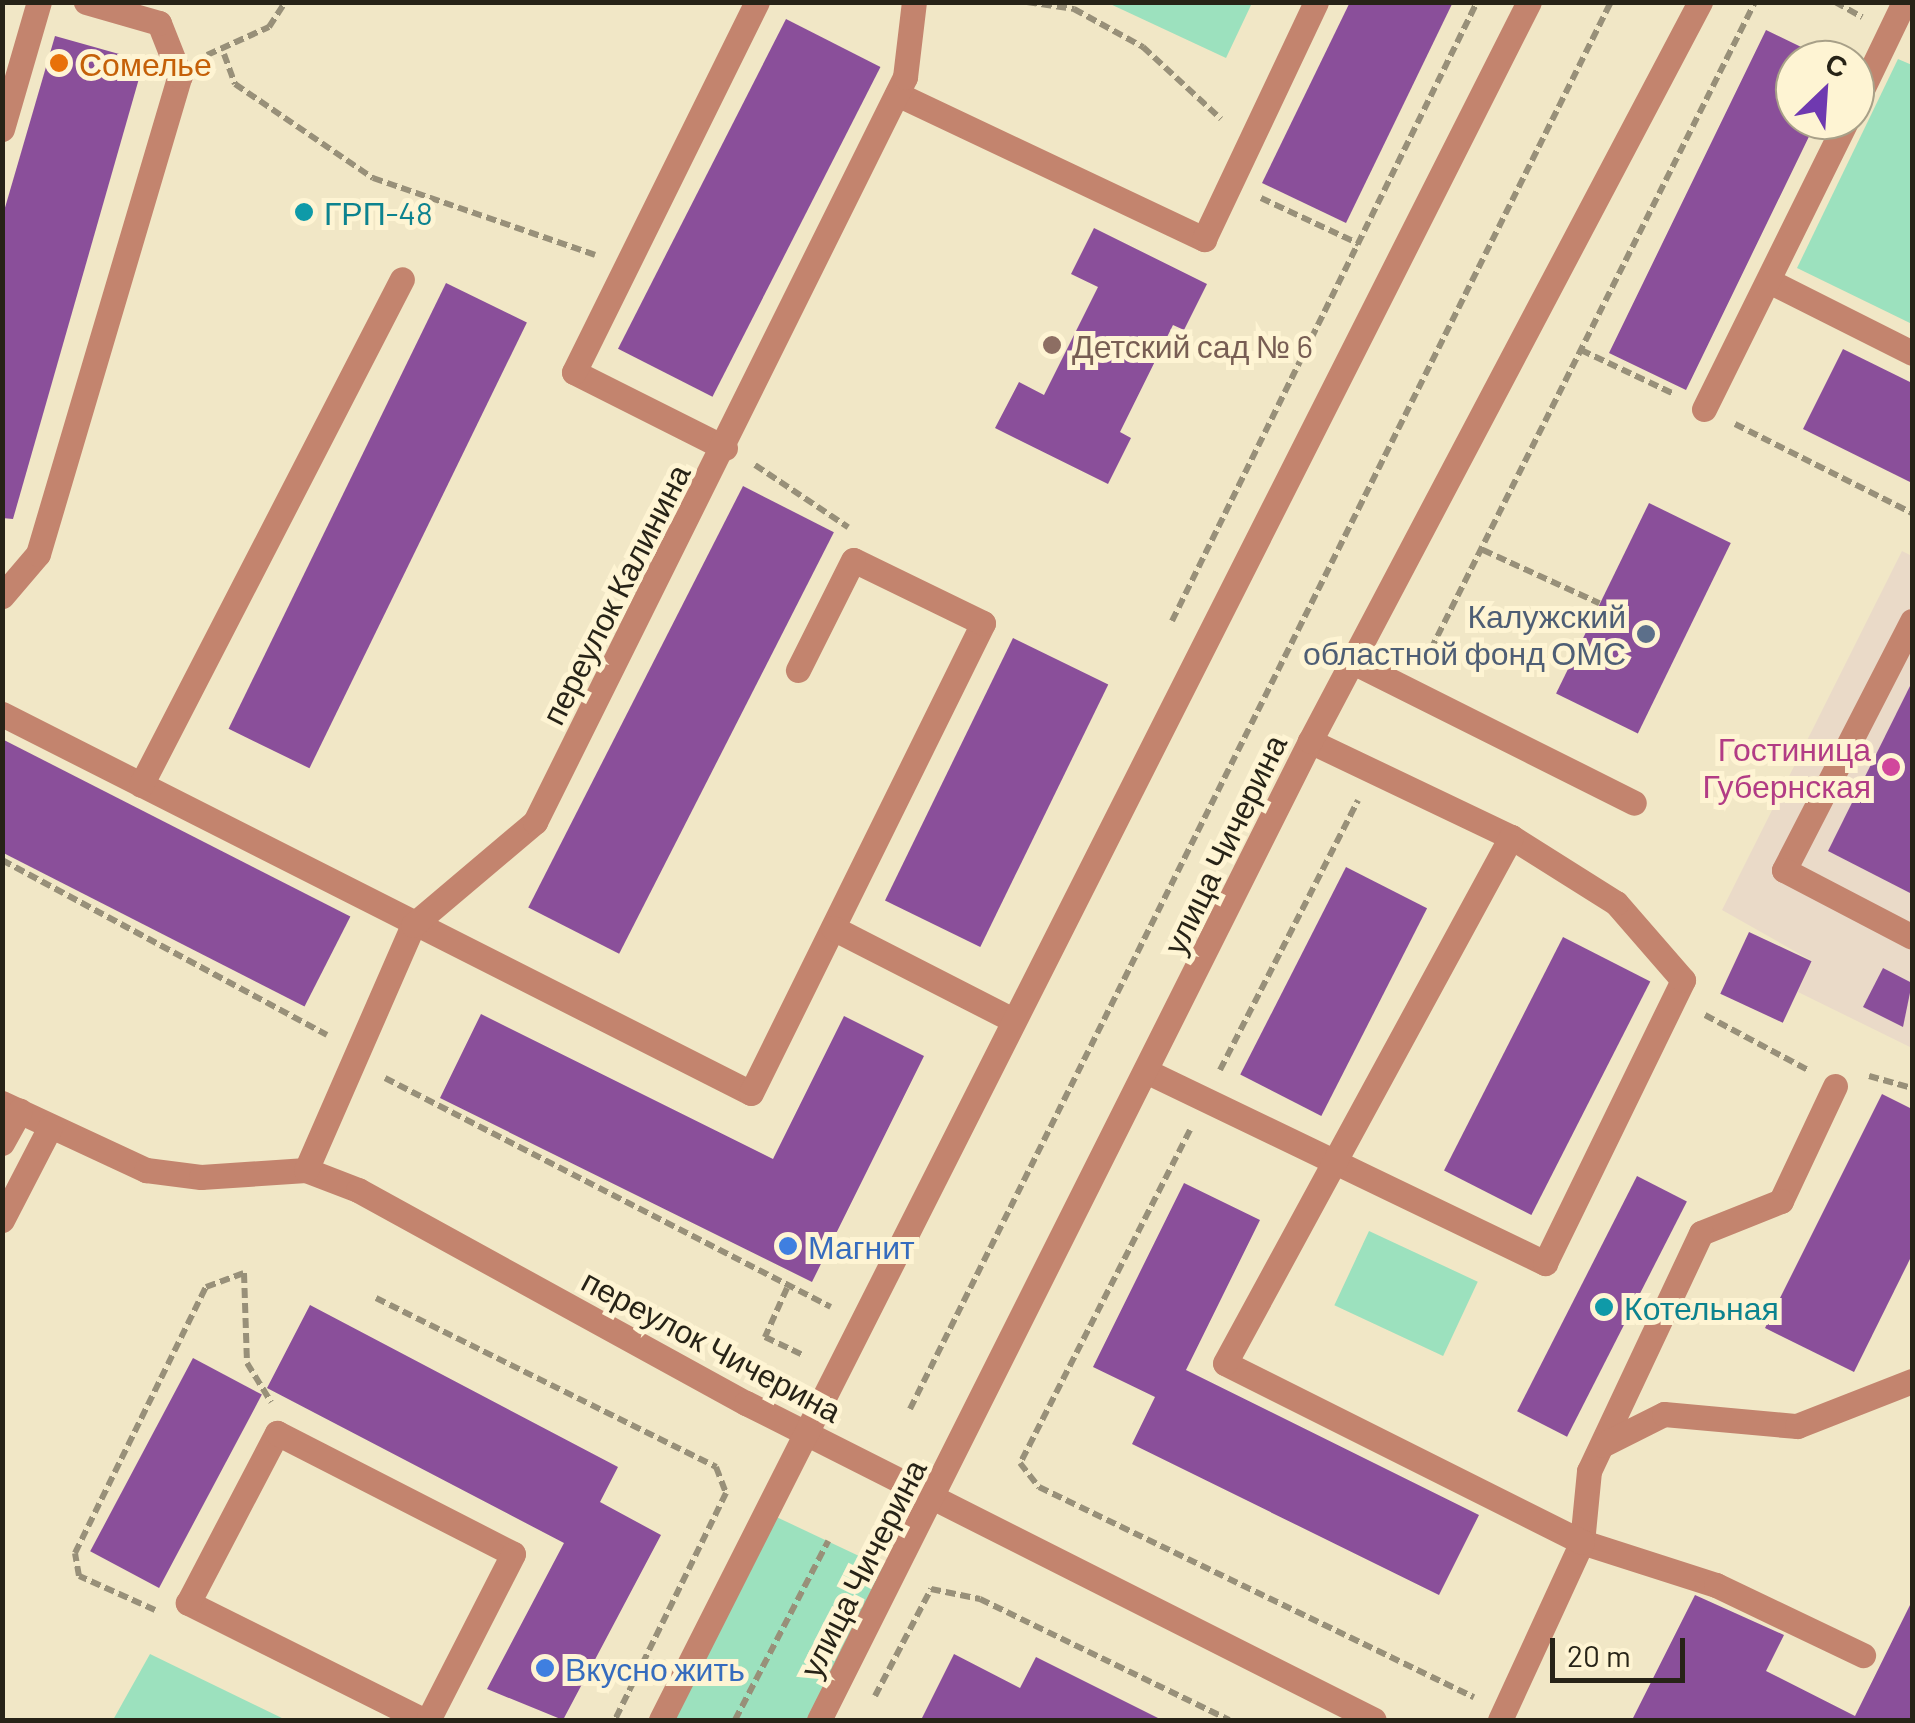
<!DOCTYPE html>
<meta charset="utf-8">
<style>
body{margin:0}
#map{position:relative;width:1915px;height:1723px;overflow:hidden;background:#f1e7c6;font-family:Barlow,sans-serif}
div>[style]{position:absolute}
.commercial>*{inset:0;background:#eadac8}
.green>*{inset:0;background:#9ce1be;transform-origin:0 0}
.building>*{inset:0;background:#8a4f9a;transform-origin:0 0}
.path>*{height:6px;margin-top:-3px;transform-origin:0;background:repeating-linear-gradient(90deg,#989079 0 10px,transparent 0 15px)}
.minor>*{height:25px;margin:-12.5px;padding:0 12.5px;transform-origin:12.5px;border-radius:12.5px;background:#c3846e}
.dots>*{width:28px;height:28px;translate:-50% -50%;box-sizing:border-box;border:5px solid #fef4d3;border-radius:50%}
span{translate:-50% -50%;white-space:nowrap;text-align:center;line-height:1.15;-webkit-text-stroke:10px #fef4d3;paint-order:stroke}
.food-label{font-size:32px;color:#c56008}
.left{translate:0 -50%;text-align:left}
.culture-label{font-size:32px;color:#0d838f}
.education-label{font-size:32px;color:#785e54}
.street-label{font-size:32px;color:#272317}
.service-label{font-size:32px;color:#4e5e75}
.right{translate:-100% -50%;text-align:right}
.hotel-label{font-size:32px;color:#b23c85}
.shop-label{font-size:32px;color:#366cbe}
.frame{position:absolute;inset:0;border:5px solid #272317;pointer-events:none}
.north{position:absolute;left:1775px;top:40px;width:100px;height:100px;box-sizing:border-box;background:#fef4d3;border:2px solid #a8a088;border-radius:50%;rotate:25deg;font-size:28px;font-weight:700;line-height:40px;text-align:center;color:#272317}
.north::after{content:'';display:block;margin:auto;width:35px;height:45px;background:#6f39b0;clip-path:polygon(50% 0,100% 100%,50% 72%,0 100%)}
.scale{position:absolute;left:1550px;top:1638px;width:135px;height:45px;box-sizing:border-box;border:5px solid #272317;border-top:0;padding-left:12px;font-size:30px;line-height:35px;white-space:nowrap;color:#272317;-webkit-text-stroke:8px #fef4d3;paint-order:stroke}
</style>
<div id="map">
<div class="commercial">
<i style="clip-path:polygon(1902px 551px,1912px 556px,1912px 1048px,1798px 992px,1812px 961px,1722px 910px)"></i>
</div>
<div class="green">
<i style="clip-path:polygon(1108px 3px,1252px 2px,1252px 3px,1226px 58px)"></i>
<i style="clip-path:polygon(1898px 59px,1912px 65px,1912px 324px,1797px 268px)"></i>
<i style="left:1369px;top:1231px;width:120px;height:82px;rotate:25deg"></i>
<i style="clip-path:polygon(768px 1513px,895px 1573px,818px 1720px,661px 1720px)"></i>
<i style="clip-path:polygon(150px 1654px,286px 1720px,113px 1720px)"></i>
</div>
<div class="building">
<i style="clip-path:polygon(1350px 2px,1453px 2px,1346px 223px,1262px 183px)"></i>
<i style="left:786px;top:19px;width:106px;height:370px;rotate:27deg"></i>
<i style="clip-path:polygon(1766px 30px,1828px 60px,1795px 60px,1795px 120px,1817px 120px,1686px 390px,1609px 353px)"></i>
<i style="clip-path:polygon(55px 36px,144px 61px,13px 519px,2px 518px,2px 218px)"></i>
<i style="clip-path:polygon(1094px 228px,1207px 284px,1184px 330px,1173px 325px,1120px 432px,1131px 438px,1108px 484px,995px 428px,1019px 382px,1044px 395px,1098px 287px,1071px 274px)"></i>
<i style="left:446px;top:283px;width:90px;height:496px;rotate:26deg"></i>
<i style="clip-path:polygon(1843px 349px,1912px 383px,1912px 483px,1803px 429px)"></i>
<i style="left:743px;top:486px;width:102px;height:473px;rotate:27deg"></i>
<i style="left:1649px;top:503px;width:91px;height:212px;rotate:26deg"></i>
<i style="left:1013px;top:638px;width:106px;height:292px;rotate:26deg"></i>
<i style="clip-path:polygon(1912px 682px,1912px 894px,1828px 851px)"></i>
<i style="left:2px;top:739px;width:391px;height:101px;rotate:27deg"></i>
<i style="left:1346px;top:867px;width:91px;height:233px;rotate:27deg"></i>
<i style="left:1749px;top:932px;width:69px;height:68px;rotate:25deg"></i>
<i style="left:1563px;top:937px;width:98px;height:262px;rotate:27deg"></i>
<i style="clip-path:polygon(1883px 968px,1912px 983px,1903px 1027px,1863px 1007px)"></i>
<i style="clip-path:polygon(481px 1014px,773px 1159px,844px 1016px,924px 1056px,812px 1282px,440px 1098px)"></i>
<i style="clip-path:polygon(1882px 1094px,1912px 1109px,1912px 1255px,1854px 1372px,1765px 1328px)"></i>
<i style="left:1637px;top:1176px;width:56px;height:264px;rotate:27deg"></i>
<i style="clip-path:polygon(1184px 1183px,1260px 1220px,1186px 1370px,1479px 1515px,1439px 1595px,1132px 1444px,1155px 1397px,1093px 1367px)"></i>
<i style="clip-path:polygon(310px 1305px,618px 1467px,600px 1502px,661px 1535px,563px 1720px,487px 1689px,564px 1543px,267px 1388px)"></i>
<i style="left:193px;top:1358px;width:78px;height:219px;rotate:28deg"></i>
<i style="clip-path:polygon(1695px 1595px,1784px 1635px,1766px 1671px,1855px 1716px,1912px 1601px,1912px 1720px,1632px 1720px)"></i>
<i style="clip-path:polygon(954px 1654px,1020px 1688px,1036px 1657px,1162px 1720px,921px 1720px)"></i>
</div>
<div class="path">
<i style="left:1027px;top:2px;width:48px;rotate:8.5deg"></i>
<i style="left:1074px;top:9px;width:79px;rotate:28.8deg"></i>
<i style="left:1143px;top:47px;width:106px;rotate:42.7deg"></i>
<i style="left:1835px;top:2px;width:31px;rotate:29deg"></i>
<i style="left:224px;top:54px;width:32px;rotate:70deg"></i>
<i style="left:235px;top:84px;width:167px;rotate:34.3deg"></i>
<i style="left:373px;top:178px;width:235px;rotate:19.1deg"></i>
<i style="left:207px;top:55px;width:68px;rotate:-24.3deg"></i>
<i style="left:269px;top:27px;width:30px;rotate:-57deg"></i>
<i style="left:1261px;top:198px;width:108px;rotate:25.1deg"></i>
<i style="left:1581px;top:350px;width:103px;rotate:25.3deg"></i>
<i style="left:1735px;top:424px;width:198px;rotate:26.7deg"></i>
<i style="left:755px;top:465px;width:112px;rotate:33.7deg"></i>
<i style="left:1483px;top:550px;width:128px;rotate:24.6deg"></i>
<i style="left:1172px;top:621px;width:690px;rotate:-63.77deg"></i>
<i style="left:1424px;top:663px;width:739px;rotate:-63.4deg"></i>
<i style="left:2px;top:860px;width:369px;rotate:28.3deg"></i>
<i style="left:1705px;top:1015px;width:117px;rotate:28.1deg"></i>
<i style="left:1220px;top:1070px;width:303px;rotate:-62.9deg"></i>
<i style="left:1869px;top:1076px;width:45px;rotate:15.6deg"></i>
<i style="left:385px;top:1078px;width:501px;rotate:27.18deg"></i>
<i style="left:1190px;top:1130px;width:374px;rotate:117deg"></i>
<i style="left:1020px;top:1463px;width:31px;rotate:52deg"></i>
<i style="left:1039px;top:1487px;width:483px;rotate:25.8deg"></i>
<i style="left:787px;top:1288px;width:54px;rotate:114.2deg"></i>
<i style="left:765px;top:1337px;width:44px;rotate:25.4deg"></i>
<i style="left:376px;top:1298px;width:380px;rotate:26.4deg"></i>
<i style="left:716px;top:1467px;width:28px;rotate:69deg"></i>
<i style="left:726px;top:1493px;width:253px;rotate:116.1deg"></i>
<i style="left:910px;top:1409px;width:1572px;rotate:-63.52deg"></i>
<i style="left:155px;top:1610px;width:83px;rotate:-155.9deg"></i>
<i style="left:79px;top:1576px;width:23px;rotate:-100deg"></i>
<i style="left:75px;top:1553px;width:297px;rotate:-63.8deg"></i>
<i style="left:206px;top:1287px;width:40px;rotate:-20.2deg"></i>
<i style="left:244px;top:1273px;width:90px;rotate:88.1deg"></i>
<i style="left:247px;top:1363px;width:46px;rotate:58.4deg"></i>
<i style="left:875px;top:1696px;width:121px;rotate:-62.4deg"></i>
<i style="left:931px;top:1589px;width:50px;rotate:11.5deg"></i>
<i style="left:980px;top:1599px;width:277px;rotate:25.9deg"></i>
<i style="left:735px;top:1720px;width:202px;rotate:-62.5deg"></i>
</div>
<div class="minor">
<i style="left:897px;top:94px;width:340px;rotate:25.3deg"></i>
<i style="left:1204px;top:239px;width:262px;rotate:-64.7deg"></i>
<i style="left:1855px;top:104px;width:113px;rotate:-64.3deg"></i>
<i style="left:2px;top:129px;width:132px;rotate:-73.8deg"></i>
<i style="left:1769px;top:281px;width:160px;rotate:26.7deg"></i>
<i style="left:1704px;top:409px;width:322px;rotate:-63.7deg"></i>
<i style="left:725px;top:448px;width:169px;rotate:-153.3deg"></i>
<i style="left:574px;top:372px;width:413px;rotate:-63.7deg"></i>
<i style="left:2px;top:596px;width:55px;rotate:-49.4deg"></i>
<i style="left:38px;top:554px;width:499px;rotate:-73.5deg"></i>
<i style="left:180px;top:76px;width:57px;rotate:-111.6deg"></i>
<i style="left:159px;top:23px;width:76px;rotate:-164deg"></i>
<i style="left:1912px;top:621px;width:280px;rotate:117.2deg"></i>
<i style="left:1784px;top:870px;width:144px;rotate:27.6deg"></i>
<i style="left:1353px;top:662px;width:314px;rotate:26.6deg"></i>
<i style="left:2px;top:714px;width:839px;rotate:26.84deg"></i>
<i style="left:751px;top:1093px;width:524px;rotate:-63.73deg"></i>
<i style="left:983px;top:623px;width:144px;rotate:-154.1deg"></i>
<i style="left:853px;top:560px;width:123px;rotate:116.6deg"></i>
<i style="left:141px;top:785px;width:569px;rotate:-62.71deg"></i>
<i style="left:833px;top:928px;width:198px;rotate:27.1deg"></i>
<i style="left:1148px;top:1072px;width:441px;rotate:25.7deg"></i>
<i style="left:1545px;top:1263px;width:315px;rotate:-64deg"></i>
<i style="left:1683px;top:980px;width:102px;rotate:-131deg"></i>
<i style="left:1616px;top:903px;width:124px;rotate:-147.8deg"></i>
<i style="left:1511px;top:837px;width:223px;rotate:-154.5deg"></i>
<i style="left:1835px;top:1086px;width:127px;rotate:115.2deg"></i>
<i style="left:1781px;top:1201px;width:86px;rotate:158.2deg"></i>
<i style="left:1701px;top:1233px;width:263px;rotate:115.2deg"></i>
<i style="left:1589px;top:1471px;width:71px;rotate:95.6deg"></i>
<i style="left:1582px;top:1542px;width:141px;rotate:17.8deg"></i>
<i style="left:1716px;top:1585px;width:163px;rotate:25.5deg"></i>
<i style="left:2px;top:1103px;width:159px;rotate:25deg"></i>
<i style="left:146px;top:1170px;width:55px;rotate:7.3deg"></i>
<i style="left:201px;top:1177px;width:105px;rotate:-3.8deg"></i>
<i style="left:306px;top:1170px;width:56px;rotate:21deg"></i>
<i style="left:358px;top:1190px;width:443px;rotate:28.8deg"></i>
<i style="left:746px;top:1403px;width:703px;rotate:26.78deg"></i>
<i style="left:2px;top:1143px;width:37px;rotate:-61deg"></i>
<i style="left:306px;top:1170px;width:267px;rotate:-66.4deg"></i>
<i style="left:413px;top:925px;width:160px;rotate:-40.2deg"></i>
<i style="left:535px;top:822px;width:832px;rotate:-63.59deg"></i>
<i style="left:905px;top:77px;width:76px;rotate:-83.2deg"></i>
<i style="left:2px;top:1220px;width:105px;rotate:-62.7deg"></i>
<i style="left:1602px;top:1445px;width:69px;rotate:-26.6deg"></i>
<i style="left:1664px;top:1414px;width:134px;rotate:5.2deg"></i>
<i style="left:1797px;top:1426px;width:123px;rotate:-21.4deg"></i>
<i style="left:423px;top:1720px;width:263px;rotate:-153.5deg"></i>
<i style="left:188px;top:1603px;width:192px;rotate:-62.4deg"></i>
<i style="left:277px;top:1433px;width:265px;rotate:27.1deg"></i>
<i style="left:513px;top:1554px;width:186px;rotate:117.1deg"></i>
<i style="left:661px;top:1720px;width:1925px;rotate:-63.2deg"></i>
<i style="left:819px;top:1720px;width:1095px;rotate:-63.36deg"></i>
<i style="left:1310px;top:741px;width:836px;rotate:-62.18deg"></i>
<i style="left:1500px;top:1720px;width:196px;rotate:-65.3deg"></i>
<i style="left:1582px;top:1542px;width:399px;rotate:-153.4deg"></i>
<i style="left:1225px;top:1363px;width:599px;rotate:-61.47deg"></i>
</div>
<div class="dots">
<i style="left:59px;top:63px;background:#e8710a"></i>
<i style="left:304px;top:212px;background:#0f9aa8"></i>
<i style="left:1052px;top:345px;background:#8d6e63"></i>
<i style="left:1646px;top:634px;background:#5c6f8a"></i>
<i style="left:1891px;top:767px;background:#d1479c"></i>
<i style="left:788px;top:1246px;background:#3f7fe0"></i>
<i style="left:1604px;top:1307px;background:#0f9aa8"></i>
<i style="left:545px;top:1668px;background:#3f7fe0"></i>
</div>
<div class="food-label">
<span class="left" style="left:79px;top:63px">Сомелье</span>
</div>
<div class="culture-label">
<span class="left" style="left:324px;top:212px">ГРП-48</span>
<span class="left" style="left:1624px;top:1307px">Котельная</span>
</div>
<div class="education-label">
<span class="left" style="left:1072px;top:345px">Детский сад № 6</span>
</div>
<div class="street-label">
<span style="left:615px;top:594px;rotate:-63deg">переулок Калинина</span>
<span style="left:1224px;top:844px;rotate:-64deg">улица Чичерина</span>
<span style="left:712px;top:1345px;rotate:28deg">переулок Чичерина</span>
<span style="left:862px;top:1568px;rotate:-63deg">улица Чичерина</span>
</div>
<div class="service-label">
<span class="right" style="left:1626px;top:634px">Калужский<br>областной фонд ОМС</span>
</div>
<div class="hotel-label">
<span class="right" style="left:1871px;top:767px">Гостиница<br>Губернская</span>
</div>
<div class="shop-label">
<span class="left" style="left:808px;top:1246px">Магнит</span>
<span class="left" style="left:565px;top:1668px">Вкусно жить</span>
</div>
<div class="frame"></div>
<div class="north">С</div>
<div class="scale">20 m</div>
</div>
